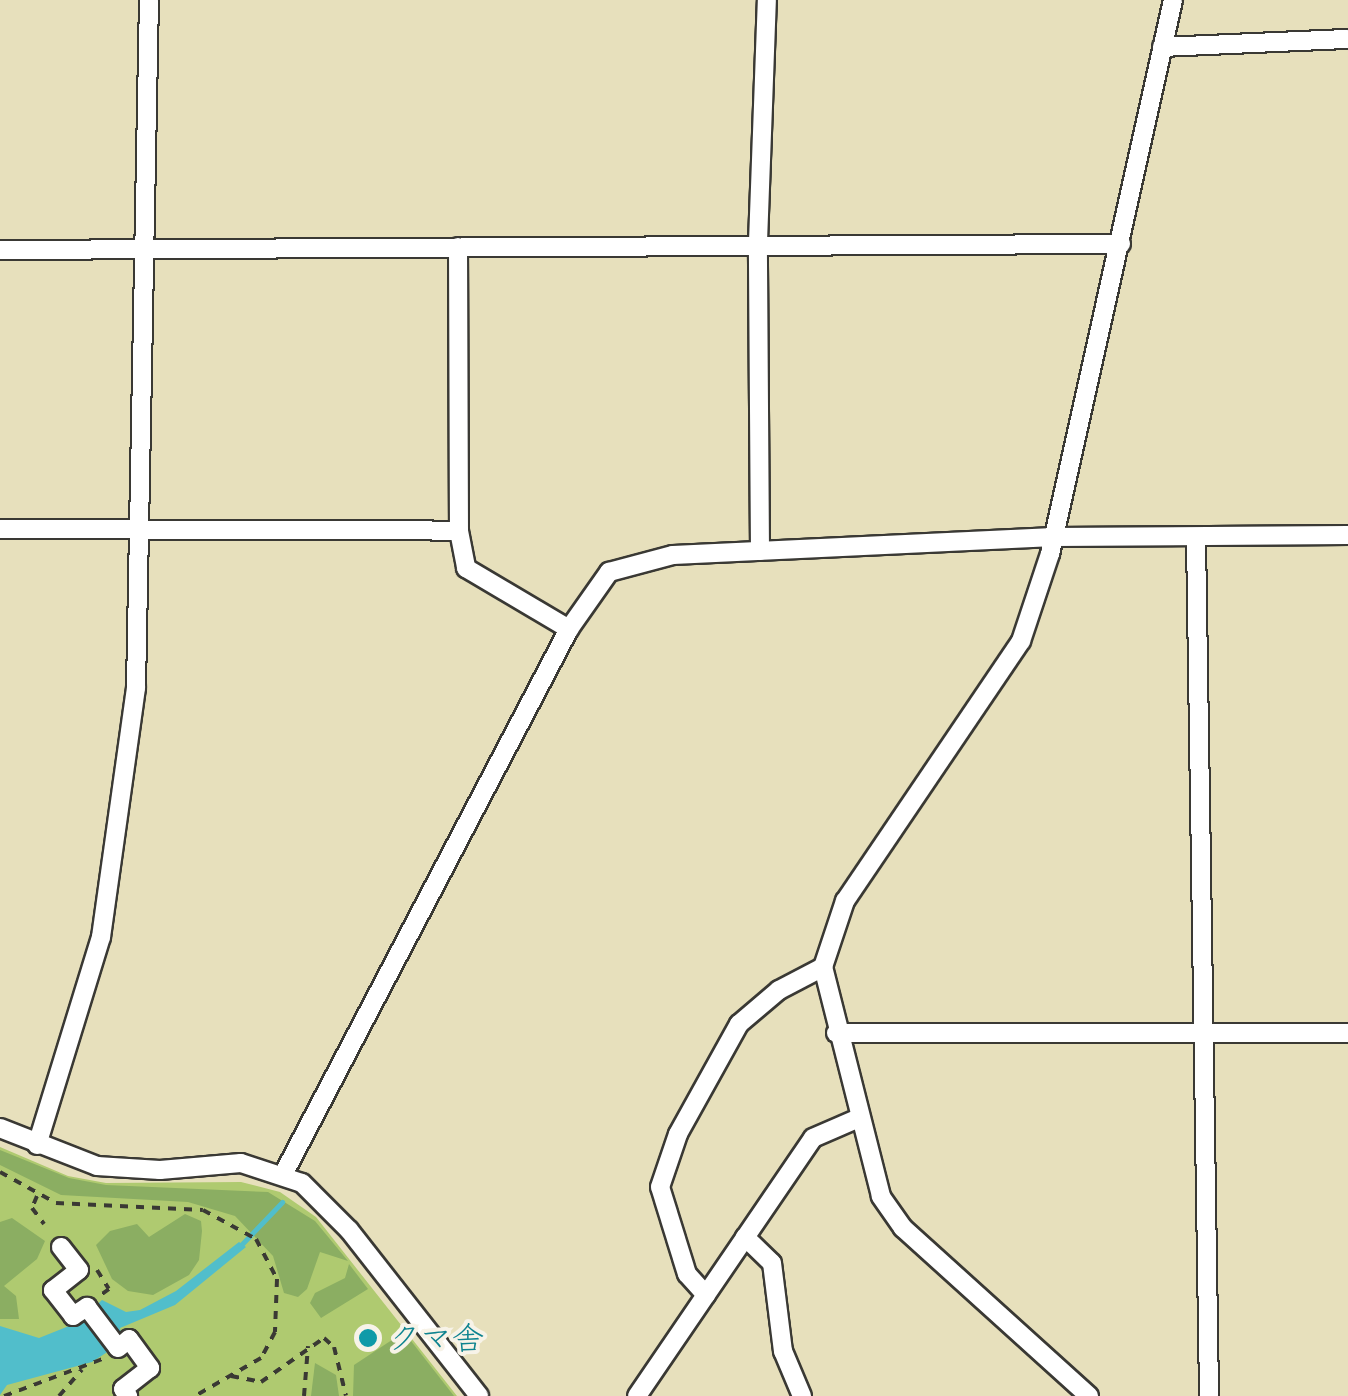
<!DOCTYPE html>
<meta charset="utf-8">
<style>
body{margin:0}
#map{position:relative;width:1348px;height:1396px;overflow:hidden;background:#e7e0bc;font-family:"Patrick Hand","Klee One",sans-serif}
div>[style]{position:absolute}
.green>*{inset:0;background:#afca70}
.forest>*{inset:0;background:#8bae62}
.water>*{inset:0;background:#51becb}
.stream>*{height:5px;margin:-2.5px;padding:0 2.5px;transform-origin:2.5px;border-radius:2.5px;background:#51becb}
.path>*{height:4px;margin-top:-2px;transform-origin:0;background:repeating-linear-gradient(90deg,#3a3934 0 8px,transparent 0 16px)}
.roads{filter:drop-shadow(2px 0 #3a3934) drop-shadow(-2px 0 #3a3934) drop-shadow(0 2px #3a3934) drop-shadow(0 -2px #3a3934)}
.minor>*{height:18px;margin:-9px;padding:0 9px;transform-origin:9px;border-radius:9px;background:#fff}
.dots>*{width:28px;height:28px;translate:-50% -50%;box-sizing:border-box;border:5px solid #f7f3e8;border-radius:50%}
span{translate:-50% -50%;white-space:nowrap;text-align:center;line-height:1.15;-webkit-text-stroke:8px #f7f3e8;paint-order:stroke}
.culture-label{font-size:32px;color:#0d838f}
.left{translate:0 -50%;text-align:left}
</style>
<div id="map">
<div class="green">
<i style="clip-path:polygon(0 1147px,68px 1176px,106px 1183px,241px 1182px,280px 1192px,316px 1217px,457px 1396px,0 1396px)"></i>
</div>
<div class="forest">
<i style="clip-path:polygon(0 1150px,69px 1178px,106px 1185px,268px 1192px,315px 1221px,348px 1261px,320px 1252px,307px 1289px,298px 1297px,284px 1293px,273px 1256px,235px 1216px,188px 1202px,61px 1195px,0 1165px)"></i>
<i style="clip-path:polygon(185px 1214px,201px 1221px,202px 1231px,199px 1260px,189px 1275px,153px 1295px,128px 1291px,112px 1279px,96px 1245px,110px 1231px,137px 1224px,149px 1237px)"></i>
<i style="clip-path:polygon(12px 1218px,45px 1241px,37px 1259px,4px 1286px,16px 1296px,19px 1319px,0 1319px,0 1222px)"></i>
<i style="clip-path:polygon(349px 1264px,368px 1289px,321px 1318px,310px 1303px,315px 1293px,345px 1278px)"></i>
<i style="clip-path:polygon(404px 1332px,454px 1396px,353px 1396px,354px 1365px)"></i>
<i style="clip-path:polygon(315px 1363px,336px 1375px,339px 1396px,311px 1396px)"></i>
</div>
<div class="water">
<i style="clip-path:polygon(239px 1242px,246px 1247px,175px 1305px,120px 1328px,122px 1338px,112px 1349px,92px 1362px,7px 1385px,0 1395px,0 1326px,39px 1338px,79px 1322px,102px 1300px,126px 1312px,140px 1310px,176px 1291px)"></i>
</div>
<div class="stream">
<i style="left:240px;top:1246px;width:61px;rotate:-46.3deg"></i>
</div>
<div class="path">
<i style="left:0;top:1172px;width:64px;rotate:29deg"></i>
<i style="left:56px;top:1203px;width:147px;rotate:2.7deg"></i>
<i style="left:203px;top:1210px;width:60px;rotate:28.7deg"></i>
<i style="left:256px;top:1239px;width:45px;rotate:62.3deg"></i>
<i style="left:277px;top:1279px;width:53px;rotate:92.2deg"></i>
<i style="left:275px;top:1332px;width:30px;rotate:118deg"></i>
<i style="left:261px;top:1358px;width:76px;rotate:150.1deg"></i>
<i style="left:37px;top:1196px;width:13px;rotate:113deg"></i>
<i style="left:32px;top:1208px;width:20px;rotate:53deg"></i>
<i style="left:97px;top:1270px;width:22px;rotate:58deg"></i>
<i style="left:109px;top:1289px;width:14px;rotate:144deg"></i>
<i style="left:231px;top:1376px;width:31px;rotate:11deg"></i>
<i style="left:261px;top:1382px;width:77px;rotate:-34.9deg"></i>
<i style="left:324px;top:1338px;width:13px;rotate:42deg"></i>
<i style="left:334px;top:1347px;width:50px;rotate:76.2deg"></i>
<i style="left:4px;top:1396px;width:108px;rotate:-20.6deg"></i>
<i style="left:59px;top:1396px;width:35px;rotate:-49deg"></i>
<i style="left:304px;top:1396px;width:50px;rotate:-85.4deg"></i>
</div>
<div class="roads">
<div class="minor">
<i style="left:1162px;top:47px;width:186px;rotate:-2.5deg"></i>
<i style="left:458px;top:247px;width:284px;rotate:89.8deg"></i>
<i style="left:459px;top:531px;width:38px;rotate:79deg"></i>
<i style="left:466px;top:568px;width:120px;rotate:30.6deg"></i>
<i style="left:0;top:250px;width:1121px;rotate:-0.31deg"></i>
<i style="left:0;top:529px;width:459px;rotate:0.2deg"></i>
<i style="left:1196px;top:537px;width:859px;rotate:89.13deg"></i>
<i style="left:760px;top:551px;width:309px;rotate:-90.4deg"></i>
<i style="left:758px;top:242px;width:242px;rotate:-87.9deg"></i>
<i style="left:836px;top:1033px;width:512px"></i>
<i style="left:0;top:1128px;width:104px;rotate:21.4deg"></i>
<i style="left:97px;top:1166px;width:63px;rotate:3.6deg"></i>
<i style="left:160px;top:1170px;width:81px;rotate:-4.9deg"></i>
<i style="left:241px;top:1163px;width:64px;rotate:18.2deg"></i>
<i style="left:302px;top:1183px;width:66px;rotate:45deg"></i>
<i style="left:349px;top:1230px;width:211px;rotate:51.9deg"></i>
<i style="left:37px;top:1145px;width:218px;rotate:-72.9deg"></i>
<i style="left:101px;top:937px;width:251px;rotate:-82deg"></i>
<i style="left:136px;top:688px;width:688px;rotate:-88.92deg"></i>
<i style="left:284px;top:1173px;width:614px;rotate:-62.35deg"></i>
<i style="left:569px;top:629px;width:70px;rotate:-54.9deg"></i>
<i style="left:609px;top:572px;width:66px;rotate:-14.9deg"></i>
<i style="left:673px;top:555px;width:381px;rotate:-2.7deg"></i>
<i style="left:1054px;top:537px;width:294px;rotate:-0.4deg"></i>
<i style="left:745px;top:1237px;width:37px;rotate:44deg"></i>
<i style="left:772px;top:1263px;width:89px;rotate:82.9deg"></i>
<i style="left:783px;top:1351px;width:49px;rotate:67.1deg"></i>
<i style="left:61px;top:1247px;width:29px;rotate:52deg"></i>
<i style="left:79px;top:1270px;width:33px;rotate:142deg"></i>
<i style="left:53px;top:1290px;width:33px;rotate:52deg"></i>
<i style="left:73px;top:1316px;width:17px;rotate:-33deg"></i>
<i style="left:87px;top:1307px;width:51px;rotate:52.9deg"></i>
<i style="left:118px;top:1348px;width:14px;rotate:-39deg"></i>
<i style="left:129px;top:1339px;width:36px;rotate:54deg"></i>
<i style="left:150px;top:1368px;width:34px;rotate:142deg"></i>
<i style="left:123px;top:1389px;width:9px;rotate:54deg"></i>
<i style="left:706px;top:1295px;width:28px;rotate:-132deg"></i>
<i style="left:687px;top:1274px;width:91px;rotate:-107.2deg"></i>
<i style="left:660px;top:1187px;width:56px;rotate:-71.2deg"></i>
<i style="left:678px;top:1134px;width:126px;rotate:-61deg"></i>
<i style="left:739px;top:1024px;width:52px;rotate:-40.4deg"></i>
<i style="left:779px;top:990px;width:50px;rotate:-27.6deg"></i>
<i style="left:637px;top:1396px;width:312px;rotate:-55.7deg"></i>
<i style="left:813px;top:1138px;width:48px;rotate:-23.4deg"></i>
<i style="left:1089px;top:1396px;width:251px;rotate:-137.9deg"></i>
<i style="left:903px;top:1228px;width:39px;rotate:-125deg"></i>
<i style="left:881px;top:1196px;width:236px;rotate:-104.2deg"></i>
<i style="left:823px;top:967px;width:70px;rotate:-71.6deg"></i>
<i style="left:845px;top:901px;width:314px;rotate:-55.9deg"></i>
<i style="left:1021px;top:641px;width:92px;rotate:-71.6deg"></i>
<i style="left:1050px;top:554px;width:567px;rotate:-77.48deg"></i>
</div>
</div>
<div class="dots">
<i style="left:368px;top:1338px;background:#0f9aa8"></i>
</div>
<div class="culture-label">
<span class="left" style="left:388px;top:1338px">クマ舎</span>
</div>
</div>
